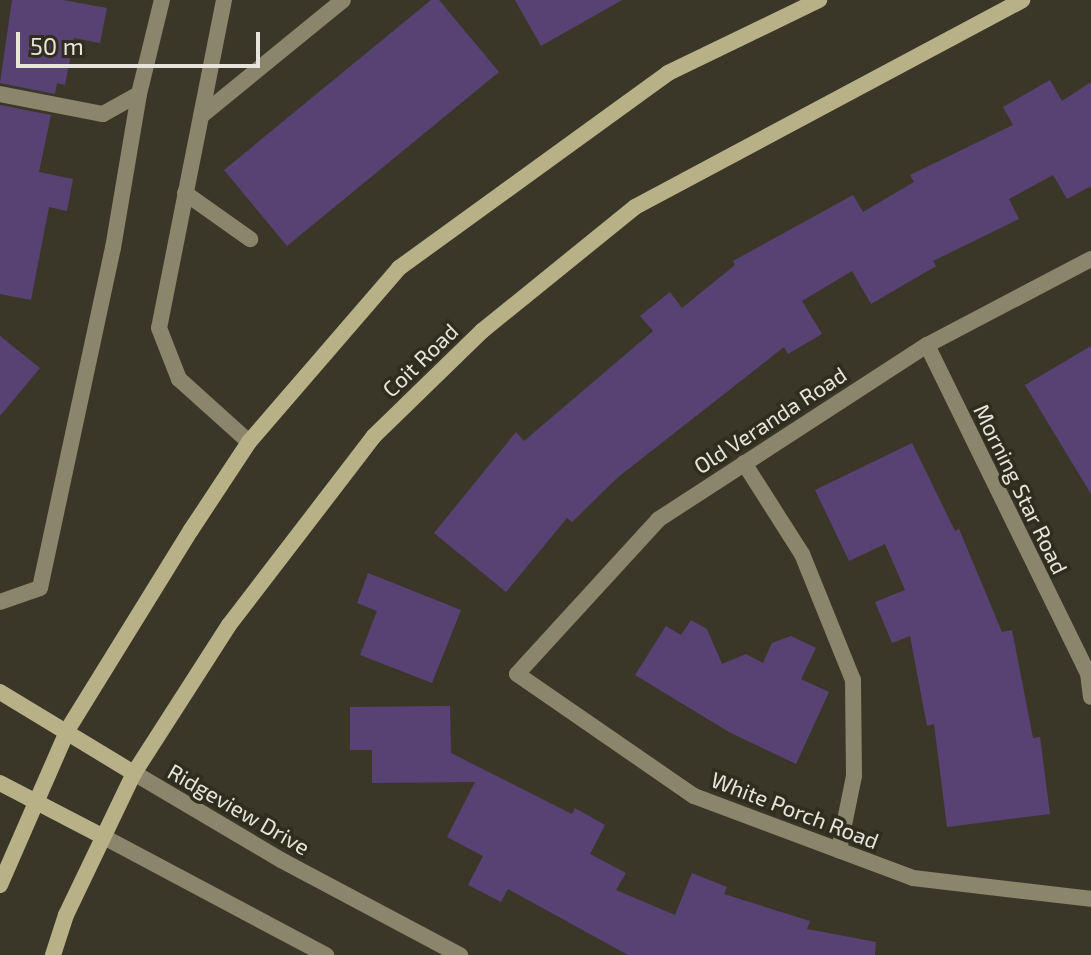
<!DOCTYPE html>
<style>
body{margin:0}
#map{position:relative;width:1091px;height:955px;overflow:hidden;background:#3a3728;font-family:"Exo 2",sans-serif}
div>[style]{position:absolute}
.building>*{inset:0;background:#584274}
.service>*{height:16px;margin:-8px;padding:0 8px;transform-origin:8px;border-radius:8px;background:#8a856b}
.minor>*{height:16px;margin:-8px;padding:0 8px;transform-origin:8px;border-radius:8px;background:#8a856b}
.tertiary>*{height:16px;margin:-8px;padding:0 8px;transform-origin:8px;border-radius:8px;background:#8a856b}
.secondary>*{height:16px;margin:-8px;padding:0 8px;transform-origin:8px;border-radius:8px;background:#b8b187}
span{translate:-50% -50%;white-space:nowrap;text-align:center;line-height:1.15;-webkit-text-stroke:7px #2f2d1e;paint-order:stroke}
.street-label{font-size:22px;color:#e6e4db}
.scale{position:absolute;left:16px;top:32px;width:244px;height:36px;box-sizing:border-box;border:4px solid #e6e4db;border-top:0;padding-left:10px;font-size:24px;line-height:28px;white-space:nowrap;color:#e6e4db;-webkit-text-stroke:6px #2f2d1e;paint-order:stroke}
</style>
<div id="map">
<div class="building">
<i style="clip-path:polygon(12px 0,63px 0,107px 8px,100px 43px,74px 38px,65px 85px,57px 83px,55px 94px,0 83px)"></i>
<i style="clip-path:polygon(431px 0,439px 0,499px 72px,287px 246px,224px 170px)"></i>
<i style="clip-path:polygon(515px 0,622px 0,541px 46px)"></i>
<i style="clip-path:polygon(1050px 80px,1062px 101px,1091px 82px,1091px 186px,1067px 199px,1053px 175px,1009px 199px,1019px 219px,933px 261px,936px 266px,871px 304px,852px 271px,802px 301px,822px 334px,788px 354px,784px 347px,617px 478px,572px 522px,567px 518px,506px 592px,434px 533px,516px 432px,524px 441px,653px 331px,640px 316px,670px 292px,682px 308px,735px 265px,733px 261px,853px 195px,863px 212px,914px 182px,910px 175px,1013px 125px,1003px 107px)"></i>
<i style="clip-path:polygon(0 105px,51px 115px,39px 172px,73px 179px,67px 211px,49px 207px,31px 300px,0 294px)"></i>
<i style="clip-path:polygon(0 336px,40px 368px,0 416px)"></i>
<i style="clip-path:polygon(1091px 346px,1091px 494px,1025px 385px)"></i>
<i style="clip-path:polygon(912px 443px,955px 531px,959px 529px,1002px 632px,1012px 630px,1033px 738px,1040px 737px,1050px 814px,947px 827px,934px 724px,927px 726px,910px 636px,892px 643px,875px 602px,905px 590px,885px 544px,849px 561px,815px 490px)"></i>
<i style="clip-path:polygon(368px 573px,461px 610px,432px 683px,360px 655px,377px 611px,357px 603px)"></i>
<i style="clip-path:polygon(691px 620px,707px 629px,722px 664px,746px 654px,763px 663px,772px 643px,791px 636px,816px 648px,801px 679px,829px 692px,796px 764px,729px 732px,635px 675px,666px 626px,681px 635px)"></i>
<i style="clip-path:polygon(450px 706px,451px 753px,572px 814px,575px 808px,605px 825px,590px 854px,626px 873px,616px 890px,675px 915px,692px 873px,727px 887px,724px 894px,810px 921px,807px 929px,876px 942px,875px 955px,628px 955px,508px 889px,501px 902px,468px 885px,483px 856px,447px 837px,475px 782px,372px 783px,372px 750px,350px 750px,350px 707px)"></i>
</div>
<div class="service">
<i style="left:224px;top:0;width:334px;rotate:101.2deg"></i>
<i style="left:159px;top:328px;width:55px;rotate:68.6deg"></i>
<i style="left:179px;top:379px;width:94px;rotate:42deg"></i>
<i style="left:0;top:94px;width:105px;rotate:11deg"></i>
<i style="left:103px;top:114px;width:41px;rotate:-29.1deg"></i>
<i style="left:139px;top:94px;width:97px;rotate:-76.3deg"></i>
<i style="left:201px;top:116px;width:183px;rotate:-39.2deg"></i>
<i style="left:185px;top:193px;width:80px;rotate:35.3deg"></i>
<i style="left:744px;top:463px;width:108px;rotate:57.5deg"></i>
<i style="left:802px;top:554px;width:136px;rotate:68deg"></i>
<i style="left:853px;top:680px;width:96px;rotate:89.4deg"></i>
<i style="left:854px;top:776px;width:76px;rotate:101.5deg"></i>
<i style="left:0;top:602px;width:42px;rotate:-19.3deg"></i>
<i style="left:40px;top:588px;width:348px;rotate:-77.9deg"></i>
<i style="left:113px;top:248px;width:156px;rotate:-80.4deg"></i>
</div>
<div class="minor">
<i style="left:1091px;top:259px;width:185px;rotate:152.3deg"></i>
<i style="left:927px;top:345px;width:320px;rotate:147deg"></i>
<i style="left:659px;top:519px;width:210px;rotate:132.5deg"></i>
<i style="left:517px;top:674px;width:215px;rotate:34.6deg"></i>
<i style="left:694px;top:796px;width:234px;rotate:20.5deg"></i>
<i style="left:913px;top:878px;width:179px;rotate:6.7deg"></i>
<i style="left:927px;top:345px;width:365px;rotate:63.9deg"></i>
<i style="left:1088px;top:673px;width:24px;rotate:83deg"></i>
</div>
<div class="tertiary">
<i style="left:134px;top:773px;width:171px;rotate:30.6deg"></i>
<i style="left:281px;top:860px;width:203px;rotate:28deg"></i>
<i style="left:102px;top:836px;width:254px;rotate:28deg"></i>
</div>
<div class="secondary">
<i style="left:0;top:692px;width:157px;rotate:31.2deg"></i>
<i style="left:0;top:783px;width:115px;rotate:27.5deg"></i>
<i style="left:0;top:885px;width:170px;rotate:-66.4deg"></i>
<i style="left:68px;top:729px;width:234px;rotate:-58.3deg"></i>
<i style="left:191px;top:530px;width:105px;rotate:-56.6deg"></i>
<i style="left:249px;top:442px;width:230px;rotate:-49.2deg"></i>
<i style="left:399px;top:268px;width:332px;rotate:-35.9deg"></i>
<i style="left:668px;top:73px;width:168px;rotate:-25.8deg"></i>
<i style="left:53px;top:955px;width:42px;rotate:-72deg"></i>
<i style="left:66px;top:915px;width:157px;rotate:-64.4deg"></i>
<i style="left:134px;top:773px;width:176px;rotate:-57.3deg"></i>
<i style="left:229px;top:625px;width:238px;rotate:-52.5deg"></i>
<i style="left:374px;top:436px;width:151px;rotate:-44.2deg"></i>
<i style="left:482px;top:331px;width:197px;rotate:-39deg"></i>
<i style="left:635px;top:207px;width:439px;rotate:-28.1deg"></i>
</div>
<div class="street-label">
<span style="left:420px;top:360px;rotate:-44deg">Coit Road</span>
<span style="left:770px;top:420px;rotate:-33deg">Old Veranda Road</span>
<span style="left:1021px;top:489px;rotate:64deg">Morning Star Road</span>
<span style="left:239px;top:809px;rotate:30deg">Ridgeview Drive</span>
<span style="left:795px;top:810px;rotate:21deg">White Porch Road</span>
</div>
<div class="scale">50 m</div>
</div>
